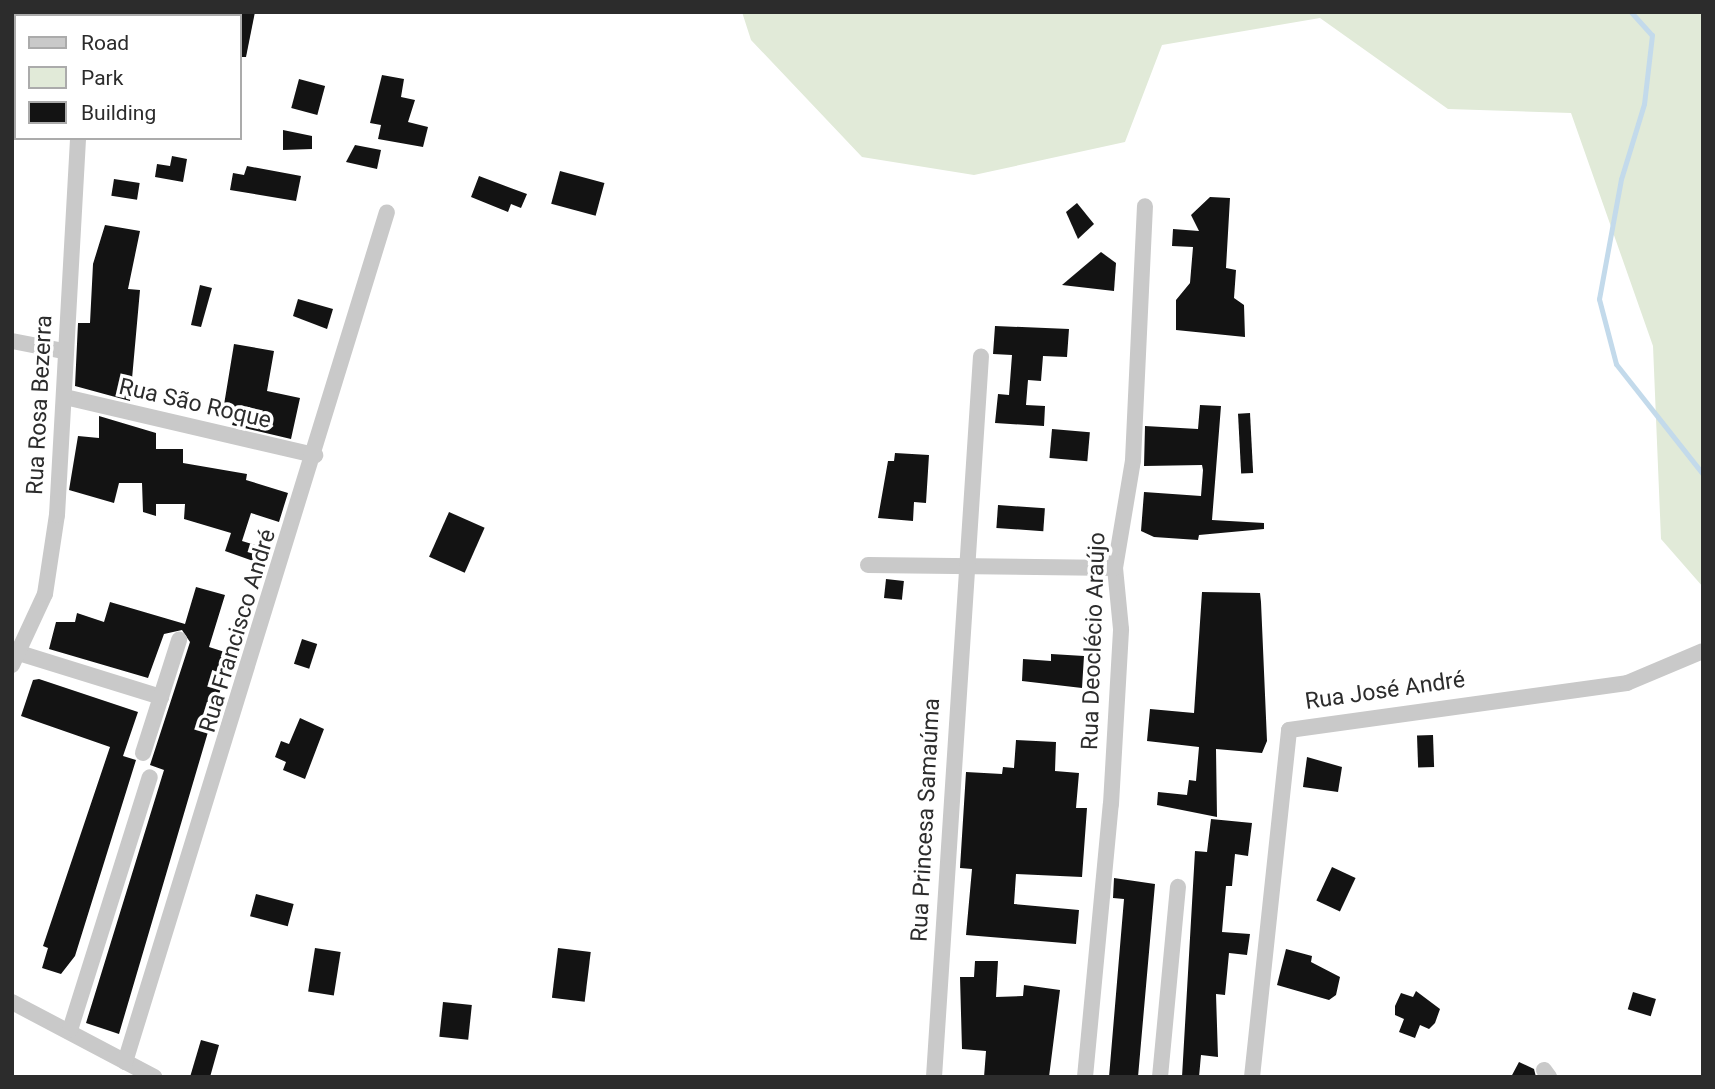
<!DOCTYPE html>
<meta charset="utf-8">
<style>
body{margin:0}
#map{position:relative;width:1715px;height:1089px;overflow:hidden;background:#fff;font-family:Roboto,sans-serif}
div>[style]{position:absolute}
.green>*{inset:0;background:#e1ead8}
.stream>*{height:5px;margin:-2.5px;padding:0 2.5px;transform-origin:2.5px;border-radius:2.5px;background:#c3daeb}
.building>*{inset:0;background:#131313;transform-origin:0 0}
.minor>*{height:16px;margin:-8px;padding:0 8px;transform-origin:8px;border-radius:8px;background:#c9c9c9}
span{translate:-50% -50%;white-space:nowrap;text-align:center;line-height:1.15;-webkit-text-stroke:7px #fff;paint-order:stroke}
.street-label{font-size:23px;color:#2c2c2c}
.frame{position:absolute;inset:0;border:14px solid #2c2c2c;pointer-events:none}
.legend{position:absolute;left:14px;top:14px;width:228px;height:126px;box-sizing:border-box;background:#fff;border:2px solid #ababab;margin:0;padding:9px 12px;list-style:none;font-size:21px;color:#2c2c2c}
.legend li{display:flex;align-items:center;gap:14px;height:35px}
.legend b{width:35px;border:2px solid #ababab}
</style>
<div id="map">
<div class="green">
<i style="clip-path:polygon(742px 12px,1703px 12px,1703px 587px,1661px 539px,1653px 346px,1571px 113px,1448px 109px,1320px 18px,1162px 45px,1125px 142px,974px 175px,862px 157px,751px 40px)"></i>
</div>
<div class="stream">
<i style="left:1631px;top:12px;width:31px;rotate:48deg"></i>
<i style="left:1652px;top:35px;width:69px;rotate:96.6deg"></i>
<i style="left:1644px;top:104px;width:78px;rotate:107deg"></i>
<i style="left:1621px;top:179px;width:122px;rotate:100.4deg"></i>
<i style="left:1599px;top:299px;width:67px;rotate:75.3deg"></i>
<i style="left:1616px;top:364px;width:140px;rotate:51.7deg"></i>
</div>
<div class="building">
<i style="clip-path:polygon(240px 12px,255px 12px,246px 57px,240px 57px)"></i>
<i style="clip-path:polygon(382px 75px,404px 79px,401px 97px,415px 100px,408px 122px,428px 127px,423px 147px,378px 139px,381px 125px,370px 123px)"></i>
<i style="left:299px;top:79px;width:27px;height:30px;rotate:15deg"></i>
<i style="clip-path:polygon(283px 130px,312px 136px,312px 149px,283px 150px)"></i>
<i style="clip-path:polygon(355px 145px,381px 150px,377px 169px,346px 162px)"></i>
<i style="clip-path:polygon(172px 156px,187px 159px,183px 182px,155px 177px,157px 164px,170px 166px)"></i>
<i style="clip-path:polygon(247px 166px,301px 176px,296px 201px,230px 190px,233px 173px,244px 175px)"></i>
<i style="left:560px;top:171px;width:46px;height:34px;rotate:15deg"></i>
<i style="clip-path:polygon(479px 176px,527px 194px,521px 208px,511px 204px,508px 212px,471px 197px)"></i>
<i style="left:114px;top:179px;width:26px;height:17px;rotate:9deg"></i>
<i style="clip-path:polygon(1210px 197px,1230px 198px,1226px 268px,1236px 270px,1234px 298px,1244px 305px,1245px 337px,1176px 330px,1176px 300px,1190px 283px,1193px 247px,1172px 246px,1173px 229px,1199px 231px,1191px 215px)"></i>
<i style="clip-path:polygon(1077px 203px,1094px 224px,1078px 239px,1066px 212px)"></i>
<i style="clip-path:polygon(105px 225px,140px 231px,128px 289px,140px 290px,130px 401px,75px 386px,78px 323px,90px 323px,93px 264px)"></i>
<i style="clip-path:polygon(1101px 252px,1116px 263px,1114px 291px,1062px 285px)"></i>
<i style="clip-path:polygon(200px 285px,212px 288px,201px 327px,191px 325px)"></i>
<i style="clip-path:polygon(298px 299px,333px 309px,327px 329px,293px 316px)"></i>
<i style="clip-path:polygon(995px 326px,1069px 329px,1067px 357px,1043px 356px,1041px 381px,1028px 380px,1026px 405px,1045px 406px,1044px 426px,995px 423px,998px 394px,1009px 395px,1012px 355px,993px 354px)"></i>
<i style="clip-path:polygon(234px 344px,274px 351px,267px 391px,300px 398px,291px 439px,232px 425px,234px 419px,222px 417px)"></i>
<i style="clip-path:polygon(1200px 405px,1221px 406px,1212px 520px,1264px 523px,1264px 529px,1199px 535px,1198px 540px,1154px 537px,1141px 531px,1144px 492px,1201px 496px,1203px 470px,1202px 465px,1144px 466px,1145px 426px,1198px 429px)"></i>
<i style="left:1250px;top:413px;width:60px;height:12px;rotate:87deg"></i>
<i style="clip-path:polygon(99px 416px,156px 433px,156px 449px,183px 449px,183px 463px,247px 474px,246px 480px,288px 493px,279px 522px,251px 513px,242px 541px,272px 550px,267px 566px,225px 551px,231px 533px,184px 519px,185px 504px,156px 504px,156px 516px,143px 512px,142px 483px,119px 483px,114px 503px,69px 490px,78px 436px,99px 438px)"></i>
<i style="left:1052px;top:429px;width:38px;height:29px;rotate:5deg"></i>
<i style="clip-path:polygon(895px 453px,929px 455px,926px 503px,914px 502px,913px 521px,878px 518px,888px 461px,894px 461px)"></i>
<i style="left:998px;top:505px;width:47px;height:23px;rotate:4deg"></i>
<i style="left:449px;top:512px;width:39px;height:49px;rotate:24deg"></i>
<i style="left:886px;top:579px;width:18px;height:19px;rotate:6deg"></i>
<i style="clip-path:polygon(196px 587px,225px 595px,209px 647px,231px 654px,119px 1034px,86px 1023px,164px 770px,150px 765px,190px 642px,182px 630px,164px 634px,148px 678px,49px 649px,56px 622px,75px 622px,77px 613px,104px 622px,110px 602px,185px 624px)"></i>
<i style="clip-path:polygon(1202px 592px,1260px 593px,1261px 602px,1267px 741px,1262px 753px,1216px 749px,1217px 817px,1157px 805px,1158px 792px,1187px 795px,1189px 780px,1196px 781px,1199px 747px,1147px 741px,1150px 709px,1194px 713px)"></i>
<i style="left:302px;top:639px;width:16px;height:26px;rotate:18deg"></i>
<i style="clip-path:polygon(1051px 654px,1084px 656px,1082px 688px,1022px 681px,1023px 659px,1051px 661px)"></i>
<i style="clip-path:polygon(39px 679px,138px 712px,123px 756px,136px 760px,75px 956px,61px 974px,42px 968px,48px 948px,43px 946px,110px 747px,21px 716px,33px 680px)"></i>
<i style="clip-path:polygon(300px 718px,324px 729px,305px 779px,283px 770px,286px 762px,275px 757px,281px 741px,289px 744px)"></i>
<i style="left:1433px;top:735px;width:32px;height:16px;rotate:88deg"></i>
<i style="clip-path:polygon(1016px 740px,1056px 742px,1055px 771px,1079px 773px,1076px 808px,1087px 808px,1082px 877px,1016px 874px,1014px 904px,1079px 910px,1076px 944px,966px 935px,972px 869px,960px 868px,966px 772px,1002px 774px,1003px 767px,1014px 768px)"></i>
<i style="clip-path:polygon(1307px 757px,1342px 767px,1338px 792px,1303px 787px)"></i>
<i style="clip-path:polygon(1211px 819px,1252px 823px,1248px 856px,1235px 854px,1232px 886px,1226px 886px,1222px 932px,1250px 934px,1247px 955px,1229px 953px,1225px 995px,1216px 994px,1218px 1057px,1201px 1055px,1199px 1077px,1182px 1077px,1195px 851px,1207px 852px)"></i>
<i style="left:1332px;top:867px;width:26px;height:37px;rotate:25deg"></i>
<i style="clip-path:polygon(1114px 878px,1155px 884px,1138px 1077px,1109px 1077px,1124px 899px,1113px 898px)"></i>
<i style="left:256px;top:894px;width:39px;height:23px;rotate:15deg"></i>
<i style="left:315px;top:948px;width:26px;height:44px;rotate:9deg"></i>
<i style="left:558px;top:948px;width:33px;height:50px;rotate:7deg"></i>
<i style="clip-path:polygon(1286px 949px,1312px 956px,1311px 962px,1340px 977px,1336px 995px,1329px 1000px,1277px 985px)"></i>
<i style="clip-path:polygon(975px 961px,998px 961px,996px 997px,1023px 996px,1024px 985px,1060px 990px,1049px 1077px,984px 1077px,986px 1051px,962px 1049px,960px 977px,974px 977px)"></i>
<i style="clip-path:polygon(1416px 991px,1440px 1009px,1435px 1023px,1429px 1029px,1420px 1025px,1415px 1038px,1399px 1032px,1404px 1019px,1395px 1015px,1395px 1006px,1401px 993px,1413px 997px)"></i>
<i style="left:1633px;top:992px;width:24px;height:18px;rotate:17deg"></i>
<i style="left:443px;top:1002px;width:29px;height:35px;rotate:6deg"></i>
<i style="clip-path:polygon(201px 1040px,219px 1045px,210px 1077px,190px 1077px)"></i>
<i style="clip-path:polygon(1519px 1062px,1534px 1069px,1536px 1077px,1511px 1077px)"></i>
</div>
<div class="minor">
<i style="left:118px;top:16px;width:4px;rotate:-63deg"></i>
<i style="left:12px;top:341px;width:53px;rotate:10.9deg"></i>
<i style="left:65px;top:397px;width:257px;rotate:13.1deg"></i>
<i style="left:868px;top:565px;width:247px;rotate:0.7deg"></i>
<i style="left:19px;top:653px;width:149px;rotate:17.2deg"></i>
<i style="left:12px;top:665px;width:78px;rotate:-65.1deg"></i>
<i style="left:45px;top:594px;width:80px;rotate:-81.4deg"></i>
<i style="left:57px;top:515px;width:378px;rotate:-86.8deg"></i>
<i style="left:143px;top:753px;width:119px;rotate:-72.3deg"></i>
<i style="left:12px;top:1002px;width:161px;rotate:27.8deg"></i>
<i style="left:70px;top:1030px;width:265px;rotate:-72.5deg"></i>
<i style="left:125px;top:1062px;width:889px;rotate:-72.87deg"></i>
<i style="left:1544px;top:1070px;width:9px;rotate:54deg"></i>
<i style="left:934px;top:1077px;width:722px;rotate:-86.27deg"></i>
<i style="left:1085px;top:1077px;width:274px;rotate:-84.6deg"></i>
<i style="left:1111px;top:804px;width:175px;rotate:-86.7deg"></i>
<i style="left:1121px;top:629px;width:61px;rotate:-95.6deg"></i>
<i style="left:1115px;top:568px;width:109px;rotate:-80.5deg"></i>
<i style="left:1133px;top:460px;width:254px;rotate:-87.3deg"></i>
<i style="left:1160px;top:1077px;width:191px;rotate:-84.6deg"></i>
<i style="left:1252px;top:1077px;width:349px;rotate:-83.9deg"></i>
<i style="left:1289px;top:730px;width:341px;rotate:-7.9deg"></i>
<i style="left:1627px;top:683px;width:82px;rotate:-22.8deg"></i>
</div>
<div class="street-label">
<span style="left:195px;top:404px;rotate:13deg">Rua São Roque</span>
<span style="left:40px;top:405px;rotate:-87deg">Rua Rosa Bezerra</span>
<span style="left:238px;top:631px;rotate:-73deg">Rua Francisco André</span>
<span style="left:1094px;top:641px;rotate:-88deg">Rua Deoclécio Araújo</span>
<span style="left:1385px;top:691px;rotate:-8deg">Rua José André</span>
<span style="left:926px;top:820px;rotate:-87deg">Rua Princesa Samaúma</span>
</div>
<div class="frame"></div>
<ul class="legend">
<li><b style="height:9px;background:#c9c9c9"></b>Road</li>
<li><b style="height:19px;background:#e1ead8"></b>Park</li>
<li><b style="height:19px;background:#131313"></b>Building</li>
</ul>
</div>
